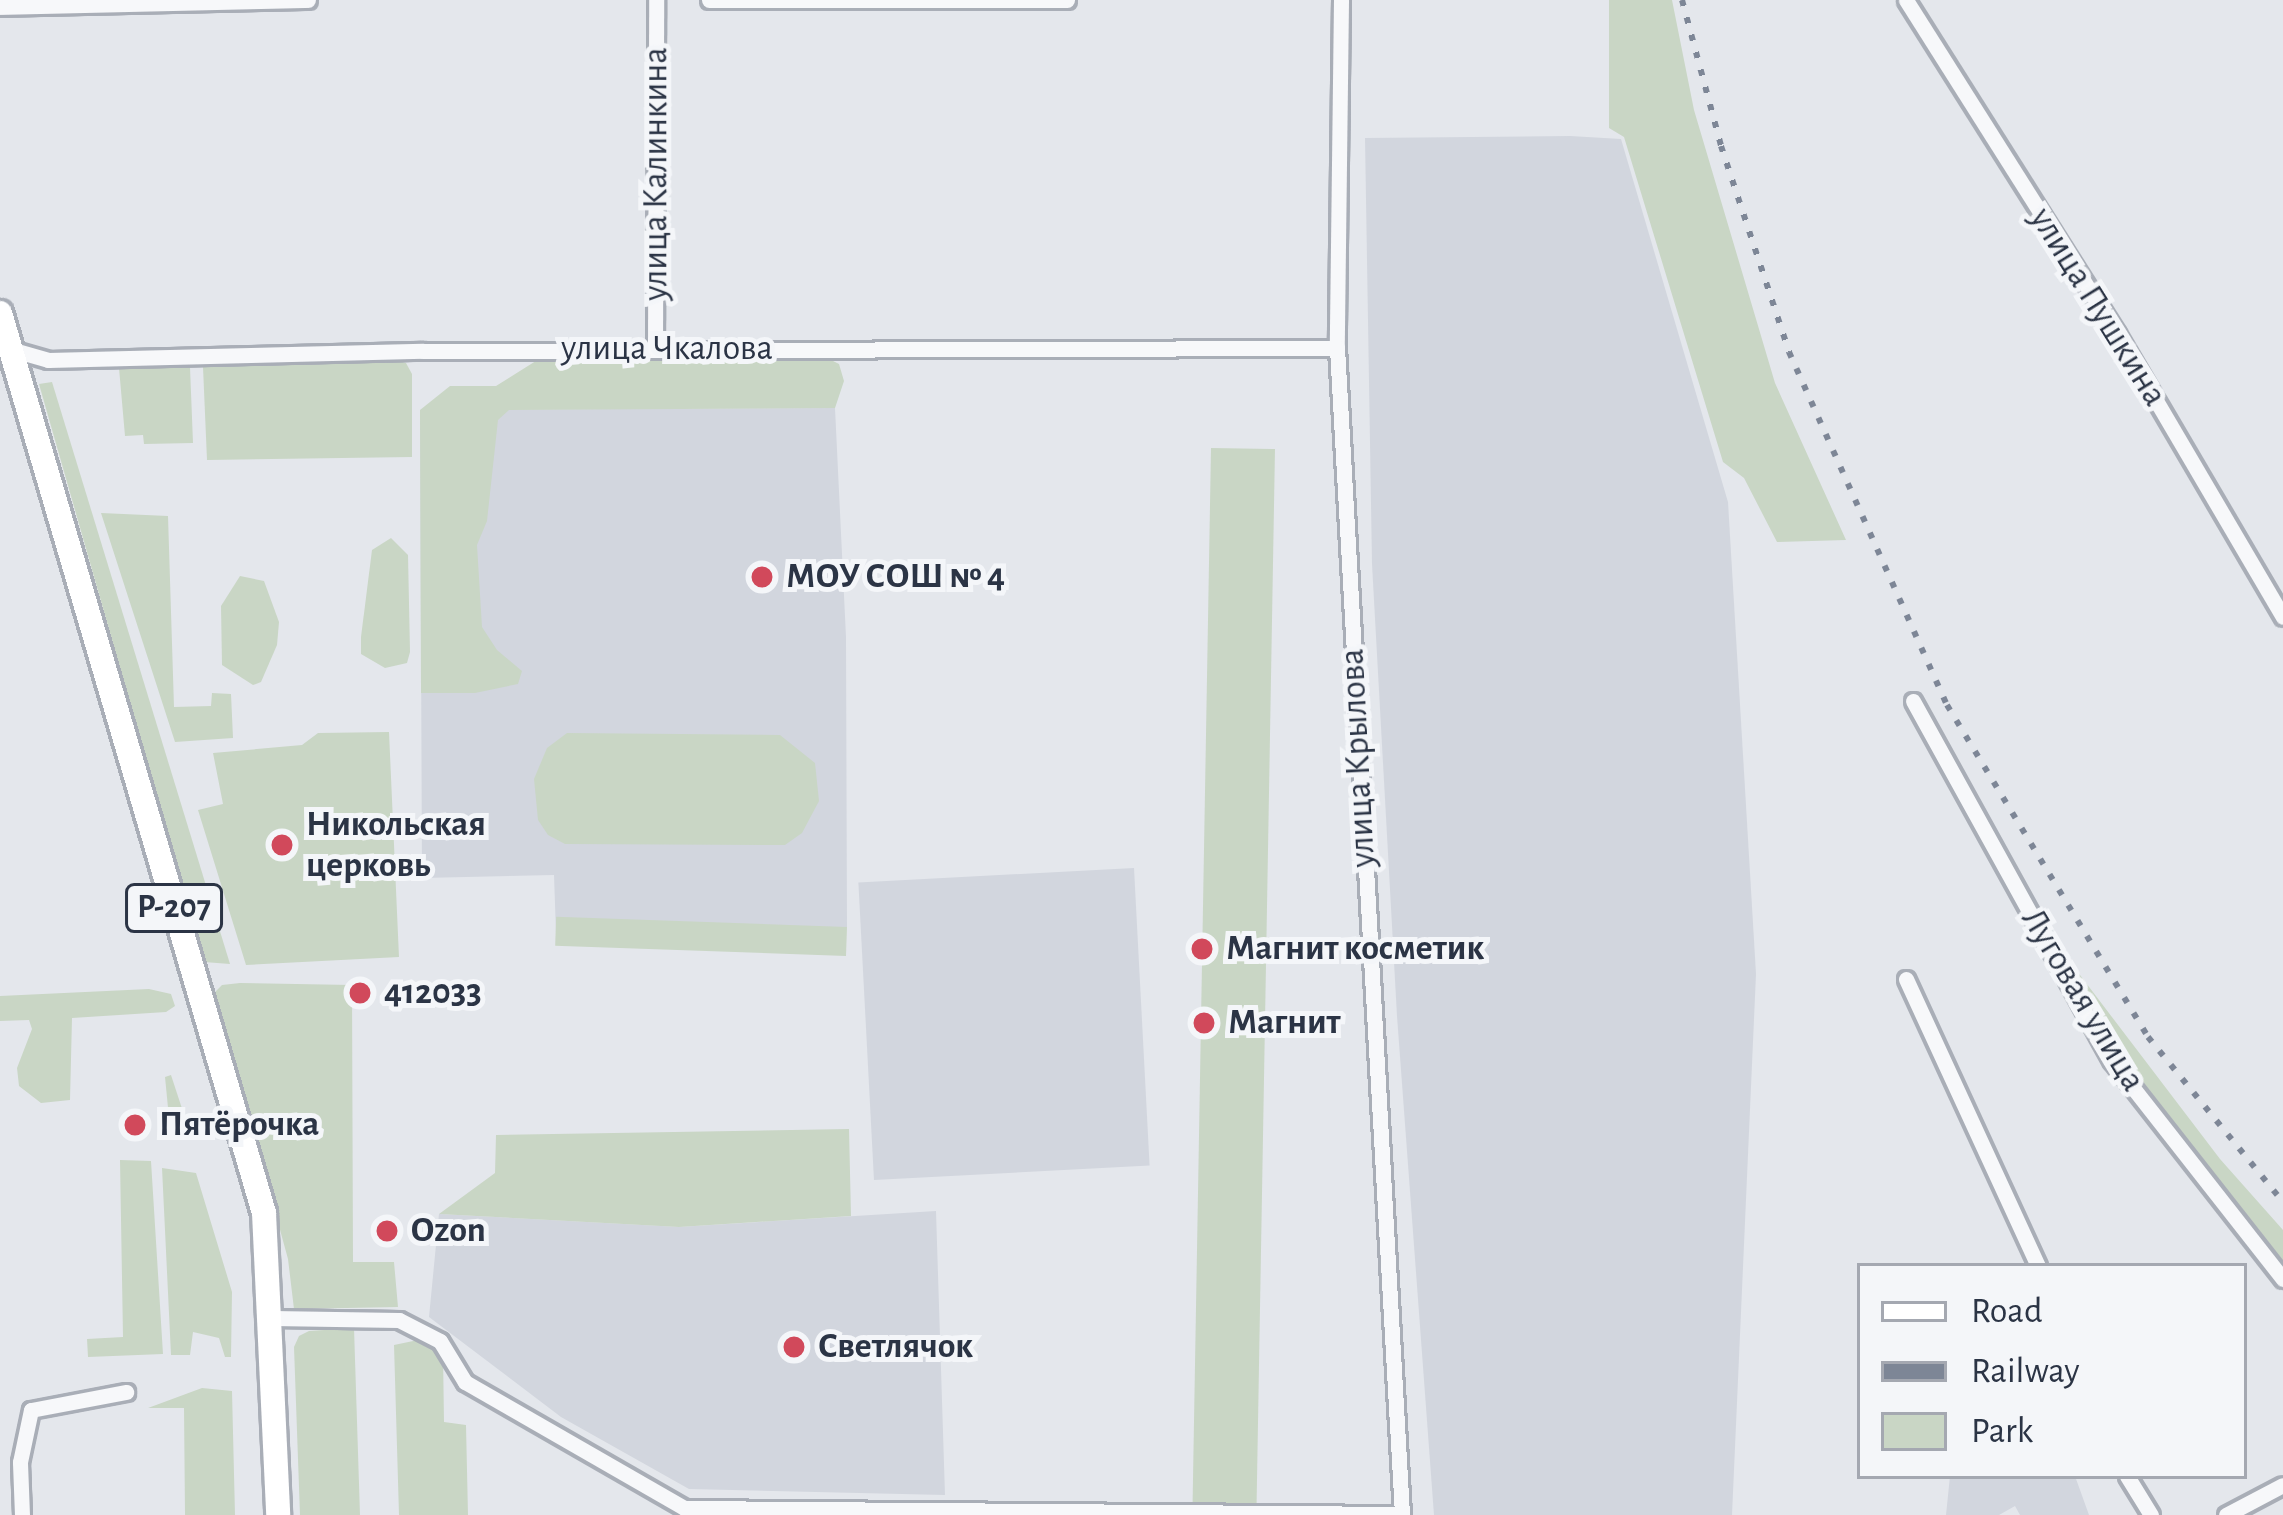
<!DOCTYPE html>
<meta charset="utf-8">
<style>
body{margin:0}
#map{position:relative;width:2283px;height:1515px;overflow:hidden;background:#e4e7ec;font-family:"Alegreya Sans",sans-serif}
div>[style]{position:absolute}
.built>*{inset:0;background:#d2d6de;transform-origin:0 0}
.green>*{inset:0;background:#c9d6c5;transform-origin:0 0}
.roads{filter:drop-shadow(3px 0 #a9aeb7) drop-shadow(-3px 0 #a9aeb7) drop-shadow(0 3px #a9aeb7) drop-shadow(0 -3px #a9aeb7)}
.street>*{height:15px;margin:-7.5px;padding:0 7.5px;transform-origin:7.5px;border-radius:7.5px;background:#f7f8fa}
.primary>*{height:24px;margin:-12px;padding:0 12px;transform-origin:12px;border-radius:12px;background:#fff}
.rail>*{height:6px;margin-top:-3px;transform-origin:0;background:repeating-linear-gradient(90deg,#7d8696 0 6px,transparent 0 18px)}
.dots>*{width:33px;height:33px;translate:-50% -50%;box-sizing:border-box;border:6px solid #f4f6f9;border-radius:50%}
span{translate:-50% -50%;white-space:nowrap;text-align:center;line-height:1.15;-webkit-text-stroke:10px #f4f6f9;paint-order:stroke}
.shield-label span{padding:3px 9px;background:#f4f6f9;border:3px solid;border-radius:9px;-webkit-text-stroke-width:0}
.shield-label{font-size:33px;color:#2b3445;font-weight:700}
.street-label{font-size:36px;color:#2b3445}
.poi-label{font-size:36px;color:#2b3445;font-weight:700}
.left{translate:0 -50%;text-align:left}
.legend{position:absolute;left:1857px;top:1263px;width:390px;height:216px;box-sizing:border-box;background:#f4f6f9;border:3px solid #a4a8b1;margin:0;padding:15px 21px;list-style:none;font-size:36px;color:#2b3445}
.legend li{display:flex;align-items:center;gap:24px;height:60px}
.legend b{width:60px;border:3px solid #a4a8b1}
</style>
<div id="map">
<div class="built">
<i style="clip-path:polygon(1570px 136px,1621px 139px,1728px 502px,1756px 974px,1732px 1515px,1434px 1515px,1397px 1016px,1372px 564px,1365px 138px)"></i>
<i style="clip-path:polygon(835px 408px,846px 637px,847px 927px,556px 933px,554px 875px,422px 878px,420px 410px)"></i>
<i style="left:1134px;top:868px;width:298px;height:276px;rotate:87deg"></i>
<i style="clip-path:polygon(936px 1211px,945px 1495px,689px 1489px,561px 1417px,429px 1317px,439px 1214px,679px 1227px)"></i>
<i style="clip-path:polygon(1950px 1476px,2075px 1476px,2089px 1515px,2020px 1515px,2015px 1506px,1999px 1515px,1946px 1515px)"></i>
</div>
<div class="green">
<i style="clip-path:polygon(1609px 0,1672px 0,1694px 110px,1775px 383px,1846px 540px,1777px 542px,1744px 478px,1723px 462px,1624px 137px,1609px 128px)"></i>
<i style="clip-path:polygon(392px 359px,406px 363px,412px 374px,412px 457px,207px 460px,203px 367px)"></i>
<i style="clip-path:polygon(539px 359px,831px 360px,839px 364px,844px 381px,835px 408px,509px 410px,498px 420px,487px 521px,477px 545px,482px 627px,497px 650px,522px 671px,518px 684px,475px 693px,421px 693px,420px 410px,450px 386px,496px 386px)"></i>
<i style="clip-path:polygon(190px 367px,193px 443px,144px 444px,143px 435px,125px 436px,119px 368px)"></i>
<i style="clip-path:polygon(52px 382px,230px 964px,204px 962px,39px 384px)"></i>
<i style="left:1211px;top:448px;width:64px;height:1060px;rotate:1deg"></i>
<i style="clip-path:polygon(101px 513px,168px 516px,174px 707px,211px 706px,212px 693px,231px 694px,233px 738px,175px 742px)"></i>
<i style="clip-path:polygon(391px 538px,408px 555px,410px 652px,407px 663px,385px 668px,361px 654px,361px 637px,372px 550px)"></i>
<i style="clip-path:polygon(240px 576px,264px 581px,279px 622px,277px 645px,261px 682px,253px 685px,222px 665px,221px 606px)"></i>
<i style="clip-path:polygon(389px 732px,399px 957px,246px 965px,198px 810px,223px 804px,213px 753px,302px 745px,318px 733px)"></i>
<i style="clip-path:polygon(567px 733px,780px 735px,815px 763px,819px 801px,802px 833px,785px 845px,565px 844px,548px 835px,538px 820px,534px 779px,547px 748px)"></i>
<i style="left:847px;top:927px;width:29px;height:291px;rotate:92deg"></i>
<i style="clip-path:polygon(2064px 954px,2220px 1159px,2283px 1230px,2283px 1268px,2119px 1054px)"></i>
<i style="clip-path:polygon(240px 983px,352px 985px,353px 1262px,394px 1262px,398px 1307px,294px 1309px,288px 1259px,215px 992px,222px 985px)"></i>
<i style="clip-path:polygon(149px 989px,171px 994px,175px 1006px,166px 1012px,72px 1018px,70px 1100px,41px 1103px,19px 1086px,17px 1068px,32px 1029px,29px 1020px,0 1021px,0 996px)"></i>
<i style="clip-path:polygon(171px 1075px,191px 1136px,171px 1138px,165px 1077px)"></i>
<i style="clip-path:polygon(849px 1129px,851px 1216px,679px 1227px,439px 1214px,495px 1173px,496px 1135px)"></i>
<i style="clip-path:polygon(120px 1160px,151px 1161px,163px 1354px,88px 1357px,87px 1339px,123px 1337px)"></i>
<i style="clip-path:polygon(162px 1168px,196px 1173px,232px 1292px,231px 1357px,225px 1357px,219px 1338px,193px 1332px,190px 1355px,171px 1355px)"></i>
<i style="clip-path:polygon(354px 1328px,360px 1515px,300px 1515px,294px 1347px,299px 1336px,309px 1331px)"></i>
<i style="clip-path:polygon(418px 1340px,443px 1354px,444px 1422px,466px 1425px,468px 1515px,399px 1515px,394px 1345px)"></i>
<i style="clip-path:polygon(202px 1388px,232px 1391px,235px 1515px,185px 1515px,184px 1408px,148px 1408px)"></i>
</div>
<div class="roads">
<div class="street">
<i style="left:709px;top:0;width:358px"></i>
<i style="left:1341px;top:0;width:348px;rotate:90.7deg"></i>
<i style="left:1337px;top:348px;width:1169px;rotate:86.81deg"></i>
<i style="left:1906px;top:0;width:395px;rotate:57.7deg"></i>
<i style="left:2117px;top:334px;width:328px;rotate:59.6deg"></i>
<i style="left:0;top:7px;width:308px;rotate:-1.3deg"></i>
<i style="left:10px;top:349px;width:40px;rotate:16deg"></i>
<i style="left:48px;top:360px;width:375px;rotate:-1.4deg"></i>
<i style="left:423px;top:351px;width:914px;rotate:-0.19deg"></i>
<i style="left:655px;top:349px;width:349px;rotate:-89.8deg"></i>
<i style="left:1913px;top:701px;width:411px;rotate:61.1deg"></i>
<i style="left:2112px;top:1061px;width:277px;rotate:51.9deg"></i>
<i style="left:1906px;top:979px;width:316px;rotate:65.3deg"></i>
<i style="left:272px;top:1318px;width:127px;rotate:0.9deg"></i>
<i style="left:399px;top:1320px;width:46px;rotate:27.1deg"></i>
<i style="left:440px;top:1341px;width:48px;rotate:58.6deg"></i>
<i style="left:465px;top:1382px;width:253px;rotate:29.9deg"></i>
<i style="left:684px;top:1508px;width:718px;rotate:0.48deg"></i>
<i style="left:2127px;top:1476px;width:46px;rotate:58.4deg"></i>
<i style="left:22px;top:1515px;width:53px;rotate:-92.2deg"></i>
<i style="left:20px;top:1462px;width:53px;rotate:-78.1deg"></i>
<i style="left:31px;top:1410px;width:97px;rotate:-10.7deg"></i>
<i style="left:2226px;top:1515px;width:64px;rotate:-27.8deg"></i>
</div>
<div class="primary">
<i style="left:0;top:313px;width:938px;rotate:73.65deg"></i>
<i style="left:264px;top:1213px;width:302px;rotate:87.3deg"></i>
</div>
</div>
<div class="rail">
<i style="left:1682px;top:0;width:151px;rotate:75deg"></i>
<i style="left:1721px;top:146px;width:217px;rotate:71.7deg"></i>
<i style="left:1789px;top:352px;width:387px;rotate:65.9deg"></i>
<i style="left:1947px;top:705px;width:388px;rotate:58.8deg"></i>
<i style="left:2148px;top:1037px;width:213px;rotate:50.7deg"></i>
</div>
<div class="dots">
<i style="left:762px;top:577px;background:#d1495b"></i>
<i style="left:282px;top:845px;background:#d1495b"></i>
<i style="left:1202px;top:949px;background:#d1495b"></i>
<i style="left:360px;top:993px;background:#d1495b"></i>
<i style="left:1204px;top:1023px;background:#d1495b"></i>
<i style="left:135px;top:1125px;background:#d1495b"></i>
<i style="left:387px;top:1231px;background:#d1495b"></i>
<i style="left:794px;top:1347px;background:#d1495b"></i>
</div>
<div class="shield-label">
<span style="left:174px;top:908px">Р-207</span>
</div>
<div class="street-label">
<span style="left:656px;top:174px;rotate:-90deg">улица Калинкина</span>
<span style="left:2098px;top:307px;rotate:58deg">улица Пушкина</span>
<span style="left:667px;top:349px">улица Чкалова</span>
<span style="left:1358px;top:758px;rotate:-93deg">улица Крылова</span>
<span style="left:2083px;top:1000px;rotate:59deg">Луговая улица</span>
</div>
<div class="poi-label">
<span class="left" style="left:786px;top:577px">МОУ СОШ № 4</span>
<span class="left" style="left:306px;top:845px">Никольская<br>церковь</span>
<span class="left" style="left:1226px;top:949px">Магнит косметик</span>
<span class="left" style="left:384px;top:993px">412033</span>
<span class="left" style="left:1228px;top:1023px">Магнит</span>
<span class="left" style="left:159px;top:1125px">Пятёрочка</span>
<span class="left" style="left:411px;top:1231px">Ozon</span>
<span class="left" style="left:818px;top:1347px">Светлячок</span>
</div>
<ul class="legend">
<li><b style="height:15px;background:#fff"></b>Road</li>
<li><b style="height:15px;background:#7d8696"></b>Railway</li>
<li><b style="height:33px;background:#c9d6c5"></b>Park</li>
</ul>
</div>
